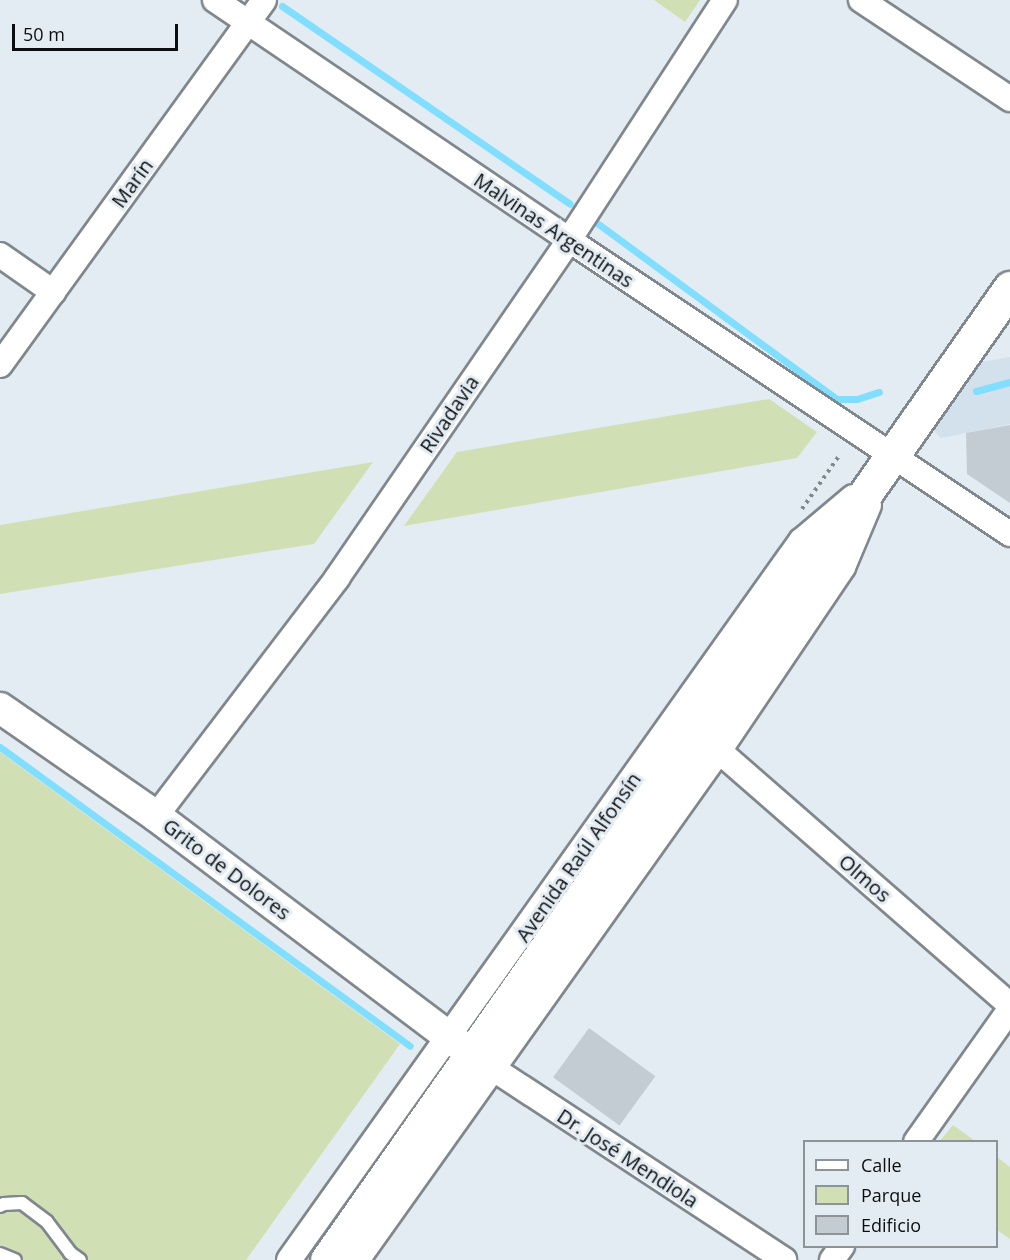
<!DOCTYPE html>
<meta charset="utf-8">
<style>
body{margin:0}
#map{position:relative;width:1010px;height:1260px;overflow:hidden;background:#e3ecf2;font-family:"Open Sans",sans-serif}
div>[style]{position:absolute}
.built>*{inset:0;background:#d2e1ec}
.green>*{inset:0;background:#d0e0b4}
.stream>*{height:7px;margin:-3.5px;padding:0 3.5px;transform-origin:3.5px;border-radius:3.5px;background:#81deff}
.building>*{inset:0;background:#c4ccd3;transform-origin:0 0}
.path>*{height:4px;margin-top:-2px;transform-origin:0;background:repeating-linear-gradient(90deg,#82898d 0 3px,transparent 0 7.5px)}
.roads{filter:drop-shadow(2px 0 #80878d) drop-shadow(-2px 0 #80878d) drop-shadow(0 2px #80878d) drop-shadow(0 -2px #80878d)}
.service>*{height:12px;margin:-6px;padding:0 6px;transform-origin:6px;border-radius:6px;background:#fff}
.minor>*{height:24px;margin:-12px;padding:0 12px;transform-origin:12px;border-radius:12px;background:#fff}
.tertiary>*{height:30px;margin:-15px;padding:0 15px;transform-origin:15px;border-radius:15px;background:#fff}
.secondary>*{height:33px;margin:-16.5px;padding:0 16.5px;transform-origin:16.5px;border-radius:16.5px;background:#fff}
span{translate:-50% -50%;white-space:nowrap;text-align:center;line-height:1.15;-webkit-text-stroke:6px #e3ecf2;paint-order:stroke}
.street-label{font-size:20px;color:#0c0f11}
.legend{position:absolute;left:803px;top:1140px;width:195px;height:108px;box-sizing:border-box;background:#e3ecf2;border:2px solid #8d9498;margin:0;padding:8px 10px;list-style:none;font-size:18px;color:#0c0f11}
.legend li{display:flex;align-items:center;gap:12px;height:30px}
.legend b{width:30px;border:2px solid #8d9498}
.scale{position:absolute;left:12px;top:24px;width:166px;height:27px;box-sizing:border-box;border:3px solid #0c0f11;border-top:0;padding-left:8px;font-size:18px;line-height:21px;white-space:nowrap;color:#0c0f11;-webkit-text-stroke:4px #e3ecf2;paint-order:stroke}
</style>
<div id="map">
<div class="built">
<i style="clip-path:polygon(1010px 357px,1010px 424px,941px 438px,934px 431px,960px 383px,982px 362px)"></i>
</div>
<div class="green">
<i style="clip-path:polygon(654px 0,700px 0,685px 22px)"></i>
<i style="clip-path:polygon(769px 399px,817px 432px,797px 458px,404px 526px,457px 452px)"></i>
<i style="clip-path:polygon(373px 462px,314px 544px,0 594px,0 525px)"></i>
<i style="clip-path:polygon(0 752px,400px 1044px,246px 1260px,0 1260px)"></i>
<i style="clip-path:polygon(953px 1125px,975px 1141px,940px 1141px)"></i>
<i style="clip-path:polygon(997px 1157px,1010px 1167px,1010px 1239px,997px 1230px)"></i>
</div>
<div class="stream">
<i style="left:282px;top:6px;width:349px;rotate:34.5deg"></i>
<i style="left:597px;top:223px;width:298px;rotate:36.3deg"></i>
<i style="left:837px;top:399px;width:20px"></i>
<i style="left:857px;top:399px;width:23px;rotate:-18deg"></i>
<i style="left:976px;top:391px;width:35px;rotate:-15deg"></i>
<i style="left:0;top:747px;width:507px;rotate:36.1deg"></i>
</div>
<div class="building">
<i style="clip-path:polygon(1010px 425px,1010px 503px,967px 474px,966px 433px)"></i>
<i style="left:589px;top:1028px;width:82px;height:61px;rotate:36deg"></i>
</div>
<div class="path">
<i style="left:802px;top:509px;width:65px;rotate:-55.1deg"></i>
</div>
<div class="roads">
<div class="service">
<i style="left:0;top:1206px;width:4px;rotate:-27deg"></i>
<i style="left:4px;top:1204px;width:18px;rotate:-3deg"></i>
<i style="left:22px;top:1203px;width:31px;rotate:37deg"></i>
<i style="left:47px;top:1222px;width:39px;rotate:53deg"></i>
<i style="left:70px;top:1253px;width:12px;rotate:35deg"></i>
<i style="left:0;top:1254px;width:16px;rotate:22deg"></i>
</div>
<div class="minor">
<i style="left:215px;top:0;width:428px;rotate:34.1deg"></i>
<i style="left:569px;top:240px;width:530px;rotate:33.69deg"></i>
<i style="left:861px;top:0;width:179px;rotate:33.6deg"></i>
<i style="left:0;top:255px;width:65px;rotate:34.9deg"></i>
<i style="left:0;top:365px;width:450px;rotate:-54.1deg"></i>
<i style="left:719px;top:751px;width:386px;rotate:41.1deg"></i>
<i style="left:156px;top:816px;width:299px;rotate:-52.7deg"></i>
<i style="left:337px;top:578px;width:410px;rotate:-55.5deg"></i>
<i style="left:569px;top:240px;width:286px;rotate:-57deg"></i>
<i style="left:480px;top:1060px;width:364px;rotate:33.3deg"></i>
<i style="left:916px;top:1142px;width:163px;rotate:-54.7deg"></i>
<i style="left:289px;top:1260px;width:883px;rotate:-54.55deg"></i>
<i style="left:801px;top:541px;width:68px;rotate:-40.2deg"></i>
<i style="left:357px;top:1260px;width:625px;rotate:-54.58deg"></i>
<i style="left:719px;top:751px;width:222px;rotate:-56deg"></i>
<i style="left:843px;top:567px;width:67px;rotate:-67.2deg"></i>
<i style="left:832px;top:1260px;width:17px;rotate:-54deg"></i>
</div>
<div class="tertiary">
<i style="left:0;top:708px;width:190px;rotate:34.7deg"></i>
<i style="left:156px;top:816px;width:397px;rotate:37deg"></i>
</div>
<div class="secondary">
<i style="left:327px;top:1260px;width:1188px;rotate:-54.91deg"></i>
</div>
</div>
<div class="street-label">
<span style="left:132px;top:183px;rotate:-54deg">Marín</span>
<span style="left:554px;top:230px;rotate:34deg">Malvinas Argentinas</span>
<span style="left:449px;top:414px;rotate:-56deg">Rivadavia</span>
<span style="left:578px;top:857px;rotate:-55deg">Avenida Raúl Alfonsín</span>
<span style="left:227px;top:869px;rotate:37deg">Grito de Dolores</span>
<span style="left:865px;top:878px;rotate:41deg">Olmos</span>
<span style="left:628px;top:1158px;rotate:33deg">Dr. José Mendiola</span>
</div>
<ul class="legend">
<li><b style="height:8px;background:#fff"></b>Calle</li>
<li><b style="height:16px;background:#d0e0b4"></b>Parque</li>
<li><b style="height:16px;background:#c4ccd3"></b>Edificio</li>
</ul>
<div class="scale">50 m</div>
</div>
